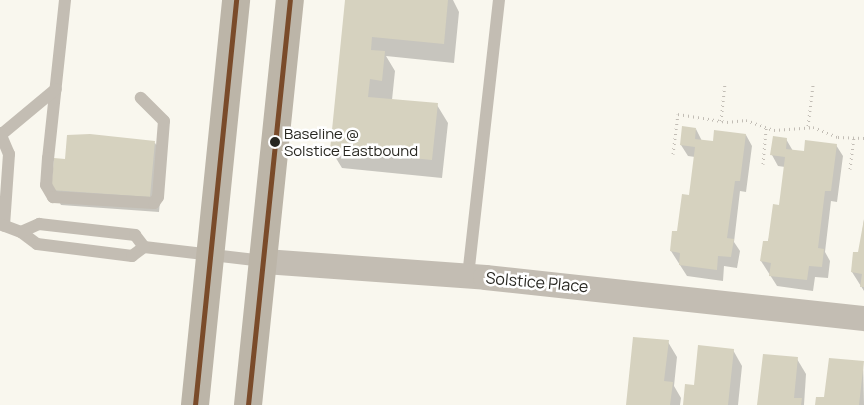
<!DOCTYPE html>
<style>
body{margin:0}
#map{position:relative;width:864px;height:405px;overflow:hidden;background:#f9f7ee;font-family:Manrope,sans-serif}
div>[style]{position:absolute}
.shadow>*{inset:0;background:#0003}
.building>*{inset:0;background:#d6d2bf}
.path>*{height:3px;margin-top:-1.5px;transform-origin:0;background:repeating-linear-gradient(90deg,#c2bdb5 0 1px,transparent 0 5px)}
.lane>*{height:12px;margin:-6px;padding:0 6px;transform-origin:6px;border-radius:6px;background:#c3bdb3}
.street>*{height:25px;margin:-12.5px;padding:0 12.5px;transform-origin:12.5px;border-radius:12.5px;background:#c3bdb3}
.primary>*{height:28px;margin:-14px;padding:0 14px;transform-origin:14px;border-radius:14px;background:#bcb5a8}
.bus-1>*{height:5px;margin:-2.5px;padding:0 2.5px;transform-origin:2.5px;border-radius:2.5px;background:#7a4b2a}
.dots>*{width:14px;height:14px;translate:-50% -50%;box-sizing:border-box;border:2px solid #fff;border-radius:50%}
span{translate:-50% -50%;white-space:nowrap;text-align:center;line-height:1.15;-webkit-text-stroke:5px #fff;paint-order:stroke}
.bus-label{font-size:15px;color:#282721}
.left{translate:0 -50%;text-align:left}
.street-label{font-size:16px;color:#282721}
</style>
<div id="map">
<div class="shadow">
<i style="clip-path:polygon(346px 0,453px 0,459px 12px,454px 63px,386px 56px,395px 71px,392px 100px,437px 105px,448px 123px,442px 178px,342px 168px,331px 150px)"></i>
<i style="clip-path:polygon(696px 129px,702px 141px,714px 142px,746px 135px,752px 146px,746px 192px,740px 191px,734px 242px,740px 251px,737px 268px,724px 266px,723px 281px,687px 276px,671px 251px,690px 196px,695px 157px,688px 156px,681px 145px)"></i>
<i style="clip-path:polygon(786px 139px,793px 151px,805px 153px,836px 145px,843px 156px,837px 202px,831px 201px,825px 252px,830px 261px,828px 278px,815px 277px,813px 291px,777px 286px,761px 261px,780px 206px,785px 167px,778px 166px,772px 155px)"></i>
<i style="clip-path:polygon(155px 143px,164px 158px,159px 212px,61px 205px,52px 189px,66px 161px)"></i>
<i style="clip-path:polygon(864px 220px,864px 291px,852px 272px,859px 254px)"></i>
<i style="clip-path:polygon(668px 342px,677px 357px,674px 386px,681px 398px,680px 405px,627px 405px)"></i>
<i style="clip-path:polygon(733px 350px,742px 366px,738px 405px,684px 405px,695px 386px)"></i>
<i style="clip-path:polygon(797px 359px,806px 374px,804px 405px,759px 405px)"></i>
<i style="clip-path:polygon(863px 362px,864px 405px,816px 405px)"></i>
</div>
<div class="building">
<i style="clip-path:polygon(345px 0,448px 0,444px 44px,372px 37px,371px 50px,385px 51px,382px 81px,370px 79px,368px 97px,438px 103px,432px 160px,330px 150px)"></i>
<i style="clip-path:polygon(682px 126px,696px 128px,695px 139px,713px 141px,714px 130px,746px 134px,740px 181px,735px 181px,727px 238px,734px 239px,731px 257px,718px 256px,717px 270px,679px 265px,680px 253px,670px 251px,672px 231px,677px 231px,682px 194px,689px 195px,695px 147px,680px 145px)"></i>
<i style="clip-path:polygon(90px 134px,155px 141px,150px 197px,51px 190px,54px 158px,65px 159px,67px 135px)"></i>
<i style="clip-path:polygon(773px 136px,787px 138px,786px 149px,804px 151px,805px 140px,837px 144px,831px 191px,825px 191px,818px 248px,824px 249px,822px 267px,809px 266px,807px 280px,769px 276px,771px 263px,760px 261px,763px 241px,768px 241px,773px 204px,779px 205px,785px 157px,770px 155px)"></i>
<i style="clip-path:polygon(864px 219px,864px 287px,860px 287px,862px 274px,851px 272px,853px 252px,858px 252px)"></i>
<i style="clip-path:polygon(633px 337px,669px 340px,664px 381px,673px 382px,670px 405px,626px 405px)"></i>
<i style="clip-path:polygon(698px 345px,734px 349px,728px 405px,683px 405px,685px 384px,694px 385px)"></i>
<i style="clip-path:polygon(763px 354px,798px 357px,794px 398px,802px 398px,801px 405px,757px 405px)"></i>
<i style="clip-path:polygon(829px 358px,864px 361px,859px 405px,815px 405px,816px 397px,824px 397px)"></i>
</div>
<div class="path">
<i style="left:721px;top:121px;width:37px;rotate:-84deg"></i>
<i style="left:808px;top:126px;width:41px;rotate:-83deg"></i>
<i style="left:673px;top:154px;width:40px;rotate:-82.9deg"></i>
<i style="left:678px;top:114px;width:50px;rotate:9.3deg"></i>
<i style="left:727px;top:122px;width:19px;rotate:-6deg"></i>
<i style="left:746px;top:120px;width:30px;rotate:20deg"></i>
<i style="left:774px;top:130px;width:39px;rotate:-4deg"></i>
<i style="left:813px;top:127px;width:27px;rotate:22deg"></i>
<i style="left:838px;top:137px;width:26px;rotate:2deg"></i>
<i style="left:763px;top:164px;width:38px;rotate:-85deg"></i>
<i style="left:850px;top:169px;width:31px;rotate:-83deg"></i>
</div>
<div class="lane">
<i style="left:65px;top:0;width:159px;rotate:96.1deg"></i>
<i style="left:48px;top:158px;width:27px;rotate:94deg"></i>
<i style="left:46px;top:185px;width:14px;rotate:60deg"></i>
<i style="left:53px;top:197px;width:101px;rotate:3.4deg"></i>
<i style="left:154px;top:203px;width:7px;rotate:-56deg"></i>
<i style="left:158px;top:197px;width:76px;rotate:-85.5deg"></i>
<i style="left:164px;top:121px;width:33px;rotate:-135deg"></i>
<i style="left:0;top:133px;width:23px;rotate:67deg"></i>
<i style="left:9px;top:154px;width:72px;rotate:94deg"></i>
<i style="left:2px;top:134px;width:70px;rotate:-39.8deg"></i>
<i style="left:0;top:224px;width:22px;rotate:21deg"></i>
<i style="left:21px;top:232px;width:20px;rotate:37deg"></i>
<i style="left:37px;top:244px;width:96px;rotate:7.2deg"></i>
<i style="left:132px;top:256px;width:15px;rotate:-37deg"></i>
<i style="left:144px;top:247px;width:121px;rotate:6.7deg"></i>
<i style="left:21px;top:232px;width:20px;rotate:-24deg"></i>
<i style="left:39px;top:224px;width:97px;rotate:6.5deg"></i>
<i style="left:135px;top:235px;width:15px;rotate:53deg"></i>
<i style="left:468px;top:276px;width:278px;rotate:-83.6deg"></i>
</div>
<div class="street">
<i style="left:264px;top:261px;width:222px;rotate:4.1deg"></i>
<i style="left:485px;top:277px;width:381px;rotate:6.2deg"></i>
</div>
<div class="primary">
<i style="left:195px;top:405px;width:407px;rotate:-84.2deg"></i>
<i style="left:248px;top:405px;width:407px;rotate:-84.1deg"></i>
</div>
<div class="bus-1">
<i style="left:195px;top:405px;width:407px;rotate:-84.2deg"></i>
<i style="left:248px;top:405px;width:407px;rotate:-84.1deg"></i>
</div>
<div class="dots">
<i style="left:275px;top:142px;background:#282721"></i>
</div>
<div class="bus-label">
<span class="left" style="left:284px;top:142px">Baseline @<br>Solstice Eastbound</span>
</div>
<div class="street-label">
<span style="left:537px;top:282px;rotate:5deg">Solstice Place</span>
</div>
</div>
